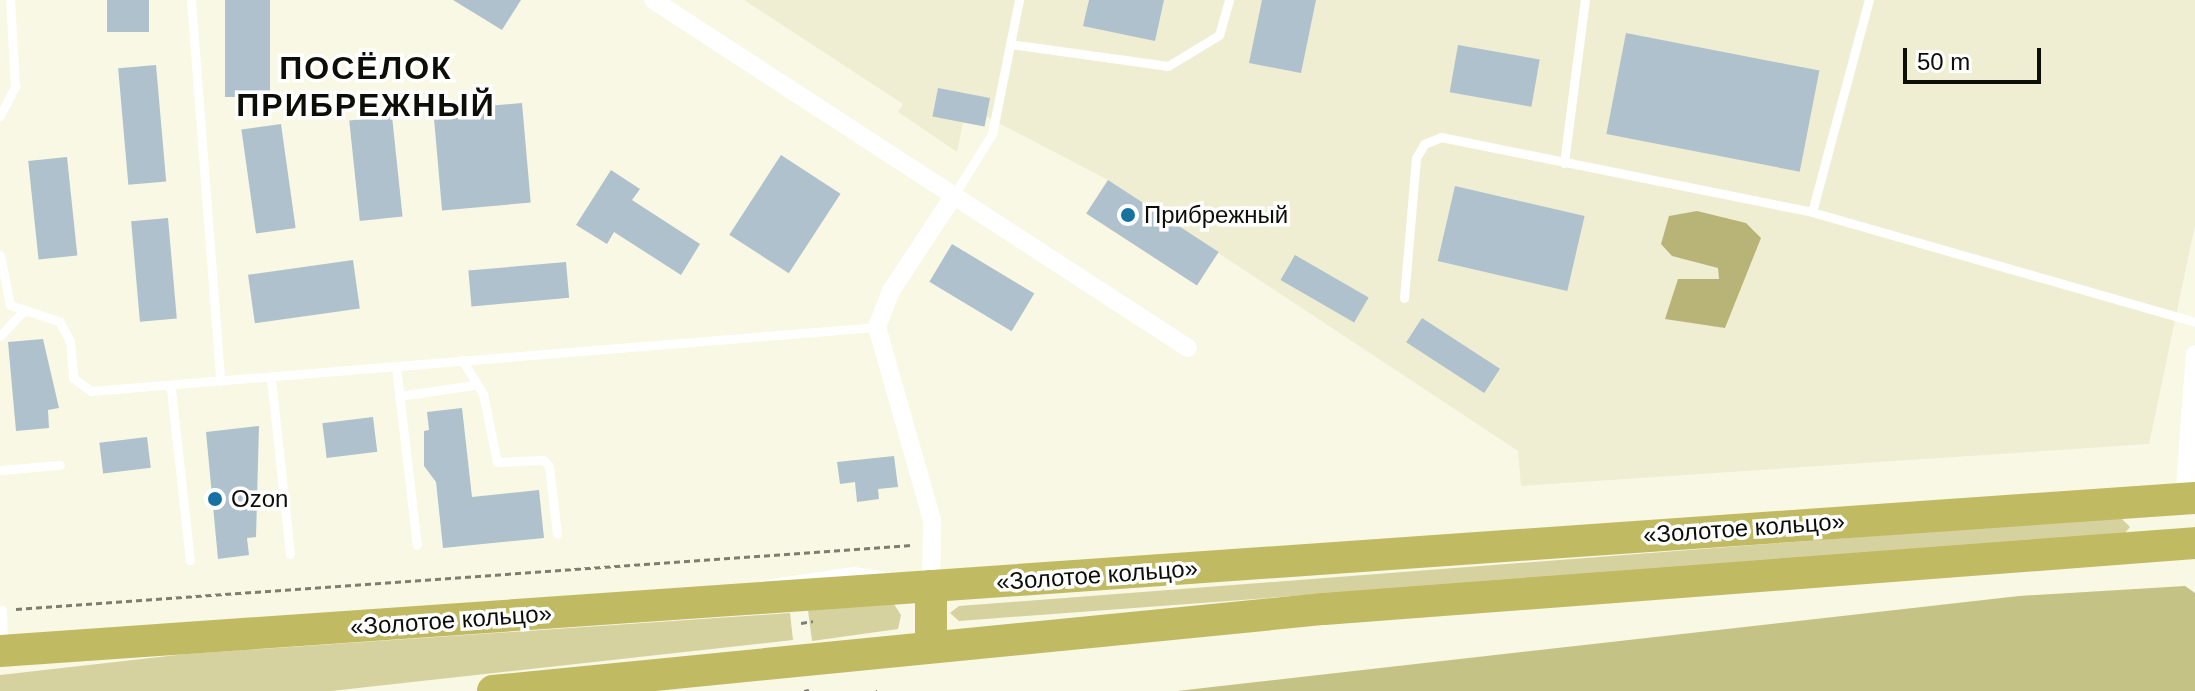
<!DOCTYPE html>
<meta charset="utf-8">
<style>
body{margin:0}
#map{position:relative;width:2195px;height:691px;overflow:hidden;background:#f9f8e4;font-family:Helvetica,sans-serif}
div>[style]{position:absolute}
.built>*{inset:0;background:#efeed3}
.green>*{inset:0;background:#d5d29f}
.forest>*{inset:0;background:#c5c285}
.water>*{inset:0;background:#b8b478}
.building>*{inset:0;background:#afc1cd;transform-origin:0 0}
.path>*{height:3px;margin-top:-1.5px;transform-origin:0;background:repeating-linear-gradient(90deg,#7d7d70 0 6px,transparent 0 10px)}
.service>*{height:9px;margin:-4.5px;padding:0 4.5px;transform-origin:4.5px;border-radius:4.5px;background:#fff}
.minor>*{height:18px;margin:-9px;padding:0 9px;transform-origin:9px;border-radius:9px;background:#fff}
.trunk>*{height:32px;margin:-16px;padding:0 16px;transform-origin:16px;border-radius:16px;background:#c0ba62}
.dots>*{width:22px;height:22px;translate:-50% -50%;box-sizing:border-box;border:4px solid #fff;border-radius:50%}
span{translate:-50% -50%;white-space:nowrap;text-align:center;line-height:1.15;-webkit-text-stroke:7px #fff;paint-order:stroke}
.poi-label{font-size:24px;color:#0e0e08}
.left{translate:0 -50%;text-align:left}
.street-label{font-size:24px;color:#0e0e08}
.district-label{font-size:32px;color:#0e0e08;font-weight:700;letter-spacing:2px}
.scale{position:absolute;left:1903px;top:48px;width:138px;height:36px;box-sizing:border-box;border:4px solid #0e0e08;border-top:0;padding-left:10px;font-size:24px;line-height:28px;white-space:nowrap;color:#0e0e08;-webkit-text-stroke:6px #fff;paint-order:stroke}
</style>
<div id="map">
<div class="built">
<i style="clip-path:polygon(744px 0,2195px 0,2195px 225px,2149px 444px,1521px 486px,1518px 451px,1108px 180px,987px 117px,985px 126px,963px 123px,957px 152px,898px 112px,903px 104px)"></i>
</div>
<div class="green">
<i style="clip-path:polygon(2120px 517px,2130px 527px,2124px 534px,959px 621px,950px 613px,959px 606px)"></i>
<i style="clip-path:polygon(892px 601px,901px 615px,898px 629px,812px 641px,808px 610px)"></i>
<i style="clip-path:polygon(790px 613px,793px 640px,331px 691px,0 691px,0 675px,186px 654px)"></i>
</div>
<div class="forest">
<i style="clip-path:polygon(2185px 586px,2195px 593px,2195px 691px,1177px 691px,2019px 596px)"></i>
</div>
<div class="water">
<i style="clip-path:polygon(1697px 211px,1746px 223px,1761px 238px,1725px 328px,1665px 319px,1678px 279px,1719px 279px,1718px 268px,1672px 256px,1661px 244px,1669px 216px)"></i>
</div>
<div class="building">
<i style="left:107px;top:0;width:42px;height:32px"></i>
<i style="left:225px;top:0;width:45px;height:97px"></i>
<i style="clip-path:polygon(453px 0,521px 0,502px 30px)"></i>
<i style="clip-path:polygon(1089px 0,1164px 0,1155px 41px,1083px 26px)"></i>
<i style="clip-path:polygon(1262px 0,1316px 0,1301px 73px,1249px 63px)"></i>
<i style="left:1626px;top:33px;width:197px;height:103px;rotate:11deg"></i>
<i style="left:1458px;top:45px;width:83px;height:48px;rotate:10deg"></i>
<i style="left:156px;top:65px;width:117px;height:38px;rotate:85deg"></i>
<i style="left:938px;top:88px;width:53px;height:29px;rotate:11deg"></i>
<i style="left:522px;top:103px;width:100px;height:89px;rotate:85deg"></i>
<i style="left:392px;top:116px;width:101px;height:43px;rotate:84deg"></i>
<i style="left:281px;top:124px;width:105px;height:40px;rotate:82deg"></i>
<i style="left:781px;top:155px;width:71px;height:95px;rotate:33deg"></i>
<i style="left:67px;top:157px;width:99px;height:39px;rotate:84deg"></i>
<i style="clip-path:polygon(611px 170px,640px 189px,632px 200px,700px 244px,681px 275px,614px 232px,607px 244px,576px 225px)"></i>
<i style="left:1108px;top:180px;width:132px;height:40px;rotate:33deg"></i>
<i style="left:1455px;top:186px;width:133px;height:77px;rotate:13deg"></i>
<i style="left:168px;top:218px;width:101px;height:37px;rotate:85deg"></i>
<i style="left:952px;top:244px;width:96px;height:44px;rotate:31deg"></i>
<i style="left:1295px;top:255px;width:85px;height:29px;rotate:30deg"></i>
<i style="left:353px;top:260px;width:49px;height:106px;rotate:82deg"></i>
<i style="left:566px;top:262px;width:36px;height:98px;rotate:85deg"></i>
<i style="left:1422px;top:318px;width:93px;height:29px;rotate:33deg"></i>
<i style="clip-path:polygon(43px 339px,59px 408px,48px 410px,49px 428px,16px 431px,8px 342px)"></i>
<i style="clip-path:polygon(462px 408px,472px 497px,539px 490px,544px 538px,443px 548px,436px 482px,424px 466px,424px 431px,429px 430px,427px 412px)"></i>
<i style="left:373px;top:417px;width:35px;height:51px;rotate:83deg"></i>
<i style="clip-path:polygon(259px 426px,256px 537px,247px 538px,249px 555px,218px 559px,206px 432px)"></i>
<i style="left:147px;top:437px;width:31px;height:48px;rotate:83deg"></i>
<i style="clip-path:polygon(894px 456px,898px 487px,878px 489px,879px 499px,857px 502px,855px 482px,840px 484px,837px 462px)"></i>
</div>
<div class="path">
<i style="left:16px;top:609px;width:898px;rotate:-4.09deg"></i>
<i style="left:801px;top:623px;width:12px;rotate:-9deg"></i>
<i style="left:804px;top:691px;width:5px;rotate:-11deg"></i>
<i style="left:876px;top:691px;width:1px"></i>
</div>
<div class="service">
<i style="left:191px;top:0;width:382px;rotate:85.6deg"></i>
<i style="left:1010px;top:44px;width:160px;rotate:7.9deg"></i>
<i style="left:1168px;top:66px;width:60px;rotate:-31.3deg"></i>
<i style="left:1219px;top:35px;width:36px;rotate:-74deg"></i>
<i style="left:0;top:116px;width:34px;rotate:-63deg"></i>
<i style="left:15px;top:86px;width:86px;rotate:-93.3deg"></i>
<i style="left:1564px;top:163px;width:164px;rotate:-82.7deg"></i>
<i style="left:954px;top:195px;width:72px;rotate:-58.1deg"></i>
<i style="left:992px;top:134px;width:137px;rotate:-78.6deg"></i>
<i style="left:1812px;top:212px;width:220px;rotate:-75deg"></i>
<i style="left:0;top:255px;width:51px;rotate:78.7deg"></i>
<i style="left:10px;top:305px;width:52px;rotate:18.1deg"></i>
<i style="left:59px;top:321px;width:23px;rotate:61deg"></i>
<i style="left:70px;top:341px;width:37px;rotate:85deg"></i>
<i style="left:73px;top:378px;width:22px;rotate:36deg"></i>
<i style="left:91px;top:391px;width:789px;rotate:-4.66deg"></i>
<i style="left:1404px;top:298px;width:141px;rotate:-85.1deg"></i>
<i style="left:1416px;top:158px;width:16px;rotate:-60deg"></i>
<i style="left:1424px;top:144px;width:18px;rotate:-22deg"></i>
<i style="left:1441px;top:137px;width:379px;rotate:11.4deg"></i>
<i style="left:1812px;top:212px;width:398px;rotate:16deg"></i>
<i style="left:0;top:336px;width:33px;rotate:-47deg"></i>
<i style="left:462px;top:360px;width:40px;rotate:58deg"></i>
<i style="left:483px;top:394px;width:69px;rotate:78.4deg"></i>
<i style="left:497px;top:462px;width:46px;rotate:-2.5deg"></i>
<i style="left:543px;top:460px;width:8px;rotate:45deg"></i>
<i style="left:549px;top:466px;width:68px;rotate:83.3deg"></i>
<i style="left:396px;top:367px;width:179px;rotate:83.3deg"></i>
<i style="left:271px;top:379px;width:176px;rotate:83.8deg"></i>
<i style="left:171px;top:389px;width:172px;rotate:83.7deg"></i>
<i style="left:399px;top:396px;width:76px;rotate:-8.3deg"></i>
<i style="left:0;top:470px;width:60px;rotate:-4.8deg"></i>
<i style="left:765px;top:584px;width:89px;rotate:-8.4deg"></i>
<i style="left:853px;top:571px;width:35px;rotate:8deg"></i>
<i style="left:2px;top:610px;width:34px;rotate:88deg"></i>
</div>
<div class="minor">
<i style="left:653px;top:0;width:638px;rotate:33.04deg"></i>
<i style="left:2184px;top:499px;width:145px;rotate:-85.7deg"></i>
<i style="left:931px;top:586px;width:66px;rotate:-89.1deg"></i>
<i style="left:932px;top:520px;width:201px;rotate:-105.9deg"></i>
<i style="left:877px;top:327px;width:39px;rotate:-69deg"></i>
<i style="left:891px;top:291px;width:115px;rotate:-56.7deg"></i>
</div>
<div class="trunk">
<i style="left:931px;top:586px;width:58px;rotate:90deg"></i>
<i style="left:0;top:651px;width:2200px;rotate:-3.99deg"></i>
<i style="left:493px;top:691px;width:835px;rotate:-5.64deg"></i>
<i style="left:1324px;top:609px;width:873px;rotate:-4.33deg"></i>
</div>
<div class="dots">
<i style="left:1128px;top:215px;background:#1772a1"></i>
<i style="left:215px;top:499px;background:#1772a1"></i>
</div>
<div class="poi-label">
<span class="left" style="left:1144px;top:215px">Прибрежный</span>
<span class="left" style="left:231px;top:499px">Ozon</span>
</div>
<div class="street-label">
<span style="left:1744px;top:528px;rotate:-4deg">«Золотое кольцо»</span>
<span style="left:1097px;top:575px;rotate:-4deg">«Золотое кольцо»</span>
<span style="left:451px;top:620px;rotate:-4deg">«Золотое кольцо»</span>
</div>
<div class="district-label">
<span style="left:366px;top:87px">ПОСЁЛОК<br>ПРИБРЕЖНЫЙ</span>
</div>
<div class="scale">50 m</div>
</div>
